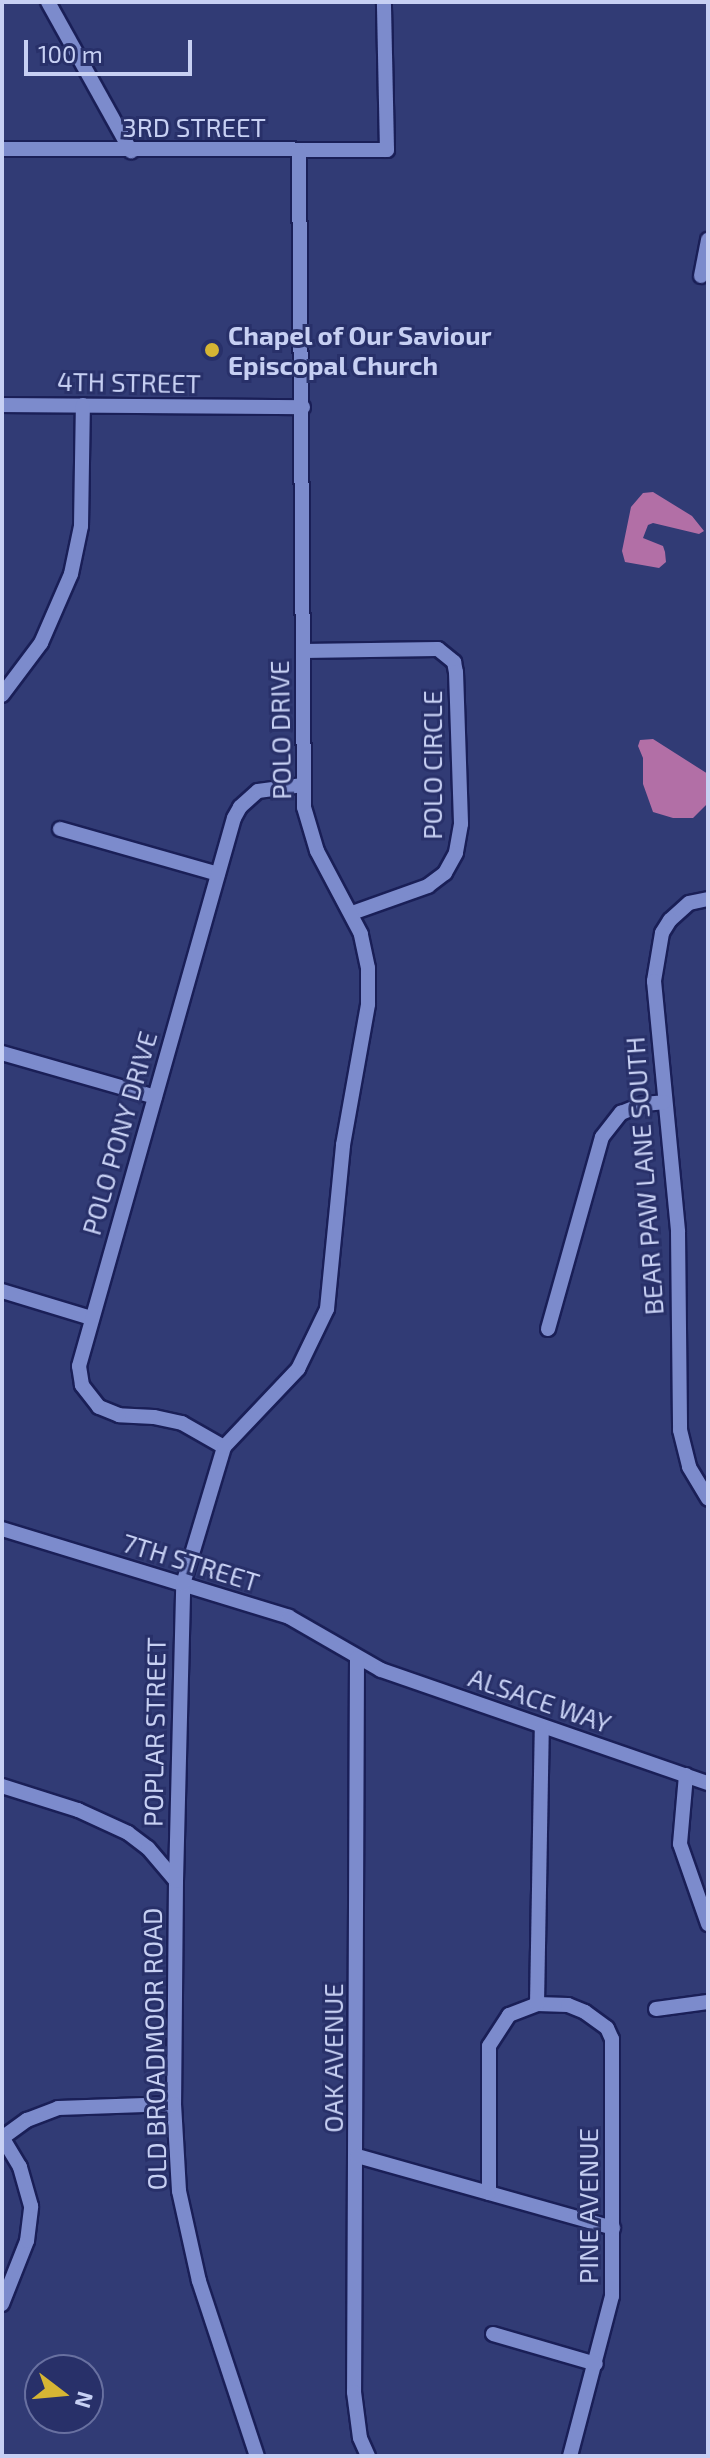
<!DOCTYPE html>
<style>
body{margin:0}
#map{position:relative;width:710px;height:2458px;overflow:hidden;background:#313b75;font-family:"Exo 2",sans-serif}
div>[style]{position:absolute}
.water>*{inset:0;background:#b26fa6}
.roads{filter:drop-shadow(2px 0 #1a1f57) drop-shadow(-2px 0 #1a1f57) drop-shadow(0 2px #1a1f57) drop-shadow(0 -2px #1a1f57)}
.minor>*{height:14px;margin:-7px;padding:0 7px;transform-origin:7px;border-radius:7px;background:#7c8bcc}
.dots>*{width:22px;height:22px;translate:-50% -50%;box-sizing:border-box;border:4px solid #283069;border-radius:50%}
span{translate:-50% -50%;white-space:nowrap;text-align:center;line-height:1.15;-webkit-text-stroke:6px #283069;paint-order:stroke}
.street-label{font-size:26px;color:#c7d0f3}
.poi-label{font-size:26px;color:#c7d0f3;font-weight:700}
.left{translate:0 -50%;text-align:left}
.frame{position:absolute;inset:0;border:4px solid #c7d0f3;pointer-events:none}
.north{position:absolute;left:24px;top:2354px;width:80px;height:80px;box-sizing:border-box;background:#283069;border:2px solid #6870a0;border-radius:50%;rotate:106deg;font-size:22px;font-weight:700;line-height:32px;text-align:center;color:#c7d0f3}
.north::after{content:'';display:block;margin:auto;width:28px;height:36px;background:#d6b534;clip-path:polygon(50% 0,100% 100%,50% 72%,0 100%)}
.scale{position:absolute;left:24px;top:40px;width:168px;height:36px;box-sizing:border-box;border:4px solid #c7d0f3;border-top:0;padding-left:10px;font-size:24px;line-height:28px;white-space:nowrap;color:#c7d0f3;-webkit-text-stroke:6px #283069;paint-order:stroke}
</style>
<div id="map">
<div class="water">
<i style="clip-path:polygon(653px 492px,692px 516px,704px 531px,699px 534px,653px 523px,648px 525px,643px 538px,663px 546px,665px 552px,666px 562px,659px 568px,625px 562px,622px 551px,631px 507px,643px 493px)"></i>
<i style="clip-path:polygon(653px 739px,708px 774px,708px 803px,693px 818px,673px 818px,653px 812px,643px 784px,643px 758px,638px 746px,640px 740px)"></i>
</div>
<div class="roads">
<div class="minor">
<i style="left:48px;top:2px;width:171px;rotate:60.9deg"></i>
<i style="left:2px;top:149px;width:385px;rotate:0.1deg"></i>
<i style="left:387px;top:150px;width:148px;rotate:-91.2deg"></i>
<i style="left:701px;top:276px;width:37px;rotate:-79deg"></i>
<i style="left:2px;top:405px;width:301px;rotate:0.4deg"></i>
<i style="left:303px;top:651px;width:135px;rotate:-0.8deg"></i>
<i style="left:438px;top:649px;width:21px;rotate:39deg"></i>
<i style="left:454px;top:662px;width:10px;rotate:79deg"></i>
<i style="left:456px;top:672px;width:152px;rotate:88.1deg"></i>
<i style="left:461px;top:824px;width:29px;rotate:100deg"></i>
<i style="left:456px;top:853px;width:23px;rotate:119deg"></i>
<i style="left:445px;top:873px;width:21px;rotate:143deg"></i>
<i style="left:428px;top:886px;width:81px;rotate:160.4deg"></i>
<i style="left:2px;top:695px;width:65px;rotate:-53.1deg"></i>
<i style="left:41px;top:643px;width:75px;rotate:-66.5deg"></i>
<i style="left:71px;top:574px;width:49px;rotate:-78.2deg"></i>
<i style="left:81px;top:526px;width:121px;rotate:-89.1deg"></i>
<i style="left:60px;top:829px;width:164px;rotate:15.9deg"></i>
<i style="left:708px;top:899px;width:19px;rotate:168deg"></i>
<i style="left:689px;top:903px;width:25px;rotate:138deg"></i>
<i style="left:670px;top:920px;width:15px;rotate:122deg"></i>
<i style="left:662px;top:933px;width:49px;rotate:99.5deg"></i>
<i style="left:654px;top:981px;width:252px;rotate:84.5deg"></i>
<i style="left:678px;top:1232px;width:198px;rotate:89.4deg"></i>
<i style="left:680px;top:1430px;width:38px;rotate:76deg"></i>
<i style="left:689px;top:1467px;width:37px;rotate:59deg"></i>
<i style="left:2px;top:1053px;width:159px;rotate:16deg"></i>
<i style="left:2px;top:1291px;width:93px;rotate:16.9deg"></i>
<i style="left:548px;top:1329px;width:199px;rotate:-74.3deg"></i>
<i style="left:602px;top:1137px;width:31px;rotate:-52deg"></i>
<i style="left:621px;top:1113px;width:24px;rotate:-22deg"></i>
<i style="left:643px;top:1104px;width:21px;rotate:-5deg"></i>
<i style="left:224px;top:1447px;width:48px;rotate:-150.3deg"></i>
<i style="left:182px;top:1423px;width:29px;rotate:-168deg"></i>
<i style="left:154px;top:1417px;width:35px;rotate:-177deg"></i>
<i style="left:119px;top:1415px;width:22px;rotate:-158deg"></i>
<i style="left:99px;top:1407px;width:28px;rotate:-128deg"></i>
<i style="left:82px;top:1385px;width:19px;rotate:-99deg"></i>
<i style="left:79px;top:1366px;width:569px;rotate:-74.21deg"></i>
<i style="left:234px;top:818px;width:13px;rotate:-61deg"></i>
<i style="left:240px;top:807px;width:24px;rotate:-42deg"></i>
<i style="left:258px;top:791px;width:45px;rotate:-7.6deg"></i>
<i style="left:2px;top:1529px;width:300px;rotate:17deg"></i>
<i style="left:289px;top:1617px;width:106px;rotate:29.9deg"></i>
<i style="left:381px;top:1670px;width:346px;rotate:19.1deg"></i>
<i style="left:357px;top:1658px;width:734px;rotate:90.23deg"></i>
<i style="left:354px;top:2392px;width:46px;rotate:82.6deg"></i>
<i style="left:360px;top:2438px;width:20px;rotate:66deg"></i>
<i style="left:686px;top:1775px;width:69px;rotate:95deg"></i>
<i style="left:680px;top:1844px;width:85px;rotate:70.7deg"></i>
<i style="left:2px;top:1786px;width:80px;rotate:17.5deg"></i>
<i style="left:78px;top:1810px;width:55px;rotate:24.7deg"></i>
<i style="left:128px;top:1833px;width:25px;rotate:37deg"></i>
<i style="left:148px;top:1848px;width:43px;rotate:49.7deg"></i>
<i style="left:176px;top:1881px;width:223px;rotate:90.5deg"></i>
<i style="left:174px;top:2104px;width:87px;rotate:86.7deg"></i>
<i style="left:179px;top:2191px;width:92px;rotate:77.5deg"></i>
<i style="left:199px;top:2281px;width:184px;rotate:71.7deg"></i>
<i style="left:176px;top:1881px;width:297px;rotate:-88.6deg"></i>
<i style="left:183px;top:1584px;width:143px;rotate:-73.3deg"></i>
<i style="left:224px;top:1447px;width:108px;rotate:-46.5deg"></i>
<i style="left:298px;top:1369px;width:67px;rotate:-64.2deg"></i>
<i style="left:327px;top:1309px;width:165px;rotate:-84.4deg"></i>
<i style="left:343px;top:1145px;width:143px;rotate:-79.9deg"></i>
<i style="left:368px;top:1004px;width:36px;rotate:-90deg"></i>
<i style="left:368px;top:968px;width:35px;rotate:-102deg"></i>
<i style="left:361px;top:934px;width:94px;rotate:-117.9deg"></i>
<i style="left:317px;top:851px;width:46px;rotate:-106.5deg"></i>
<i style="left:304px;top:807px;width:656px;rotate:-90.44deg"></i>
<i style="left:537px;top:2004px;width:31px;rotate:2deg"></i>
<i style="left:568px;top:2005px;width:18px;rotate:22deg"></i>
<i style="left:585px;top:2012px;width:27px;rotate:36deg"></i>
<i style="left:607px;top:2028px;width:12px;rotate:66deg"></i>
<i style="left:612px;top:2039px;width:257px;rotate:90deg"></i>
<i style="left:612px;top:2296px;width:165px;rotate:104.7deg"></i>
<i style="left:656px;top:2009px;width:52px;rotate:-7.7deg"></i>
<i style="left:2px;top:2138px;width:31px;rotate:-36deg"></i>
<i style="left:27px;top:2120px;width:33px;rotate:-21deg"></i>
<i style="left:58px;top:2108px;width:116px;rotate:-2deg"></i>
<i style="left:357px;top:2156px;width:266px;rotate:15.7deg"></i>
<i style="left:489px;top:2193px;width:147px;rotate:-90deg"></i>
<i style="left:489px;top:2046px;width:37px;rotate:-57deg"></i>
<i style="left:509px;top:2015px;width:30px;rotate:-21deg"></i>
<i style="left:537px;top:2004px;width:276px;rotate:-89deg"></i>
<i style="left:2px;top:2304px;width:68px;rotate:-68.4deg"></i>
<i style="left:27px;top:2241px;width:35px;rotate:-83deg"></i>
<i style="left:31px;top:2206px;width:41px;rotate:-105.8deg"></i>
<i style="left:20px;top:2167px;width:35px;rotate:-121deg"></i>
<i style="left:493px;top:2334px;width:107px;rotate:16.2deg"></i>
</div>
</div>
<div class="dots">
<i style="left:212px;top:350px;background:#d6b534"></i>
</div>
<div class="street-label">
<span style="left:194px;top:127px">3RD STREET</span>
<span style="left:129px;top:382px;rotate:1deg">4TH STREET</span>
<span style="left:280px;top:730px;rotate:-91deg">POLO DRIVE</span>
<span style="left:432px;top:765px;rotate:-90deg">POLO CIRCLE</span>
<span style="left:119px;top:1133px;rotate:-74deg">POLO PONY DRIVE</span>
<span style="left:644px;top:1176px;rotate:-94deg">BEAR PAW LANE SOUTH</span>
<span style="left:191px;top:1562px;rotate:17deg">7TH STREET</span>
<span style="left:540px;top:1700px;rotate:19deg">ALSACE WAY</span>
<span style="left:154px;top:1732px;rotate:-89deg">POPLAR STREET</span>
<span style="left:154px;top:2049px;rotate:-91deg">OLD BROADMOOR ROAD</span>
<span style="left:333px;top:2058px;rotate:-90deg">OAK AVENUE</span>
<span style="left:588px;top:2206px;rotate:-90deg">PINE AVENUE</span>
</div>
<div class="poi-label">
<span class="left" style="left:228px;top:350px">Chapel of Our Saviour<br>Episcopal Church</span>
</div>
<div class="frame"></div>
<div class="north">N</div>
<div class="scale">100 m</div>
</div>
